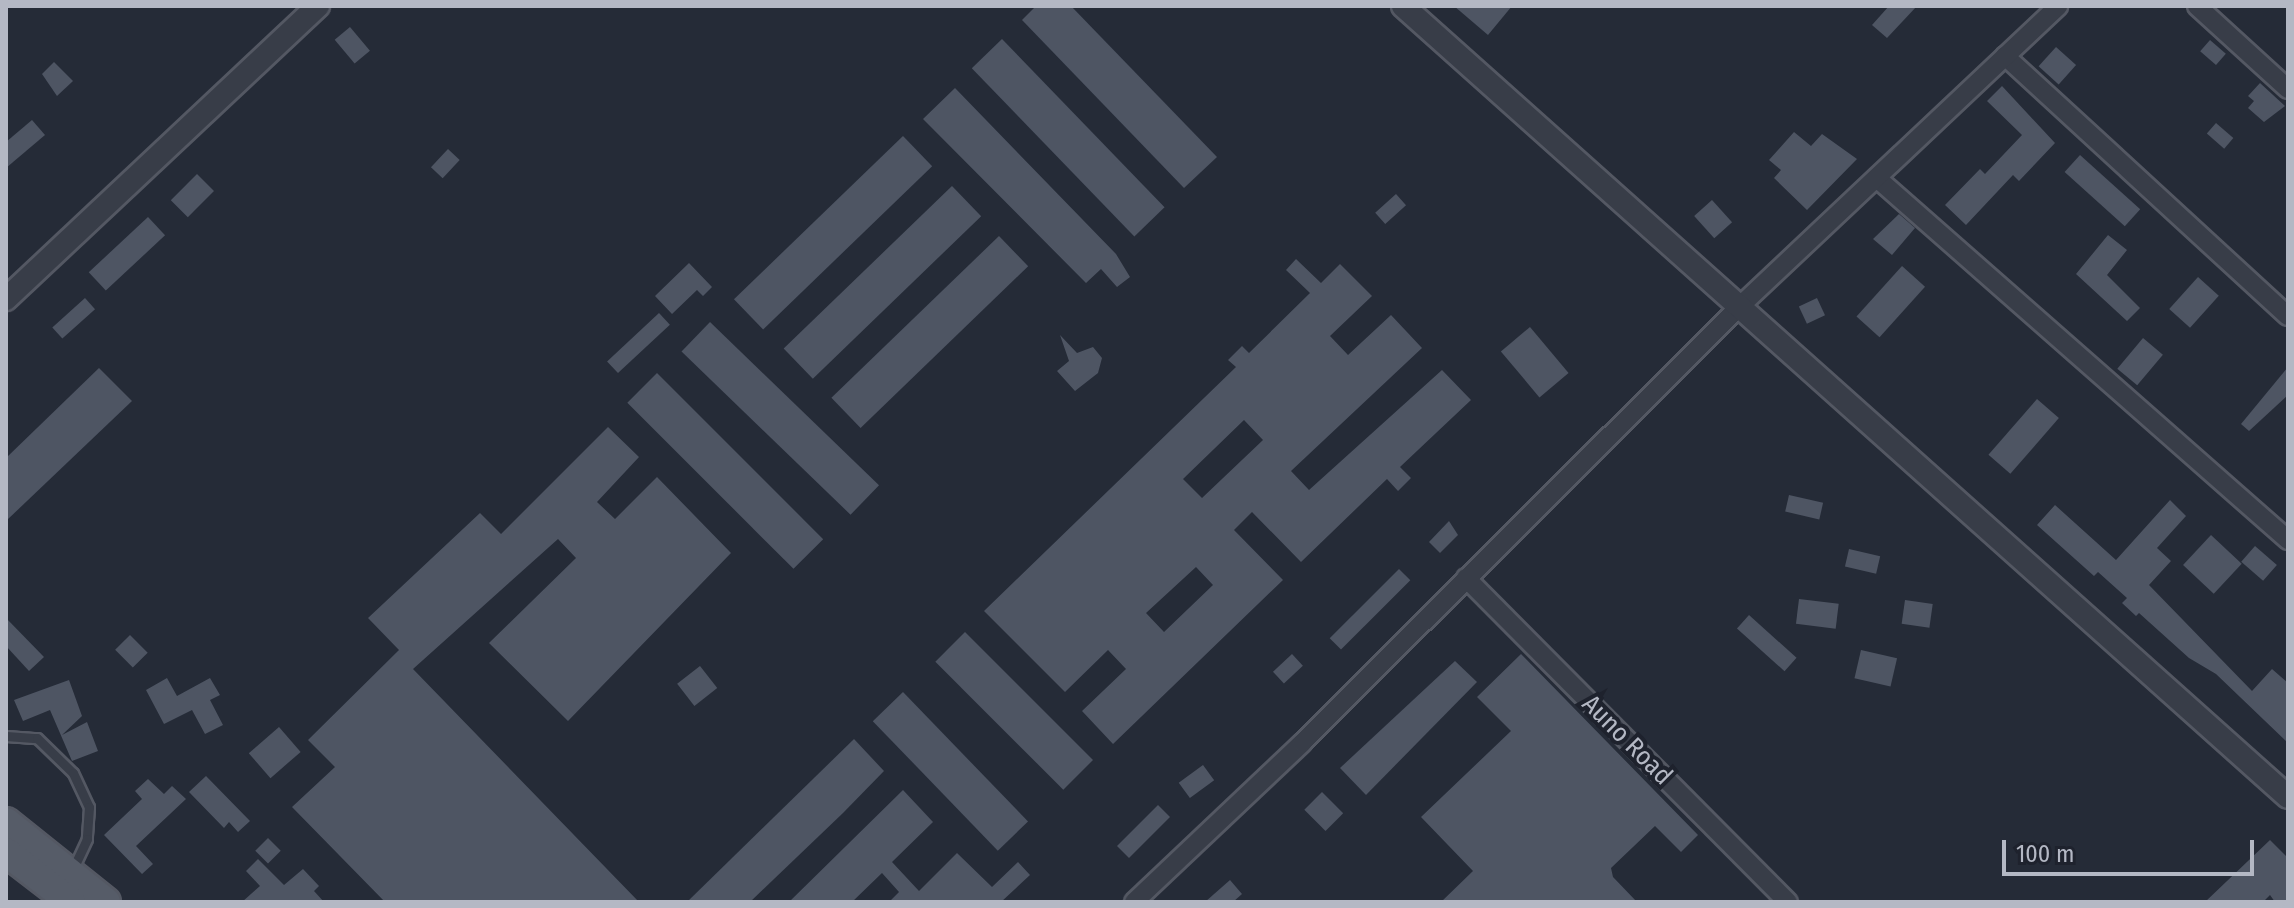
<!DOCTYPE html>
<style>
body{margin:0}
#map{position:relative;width:2294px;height:908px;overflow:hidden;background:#252b37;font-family:"Fira Sans Condensed",sans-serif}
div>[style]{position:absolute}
.building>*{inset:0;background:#4e5563;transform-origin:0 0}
.roads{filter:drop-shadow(2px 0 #545863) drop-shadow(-2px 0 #545863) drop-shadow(0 2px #545863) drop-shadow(0 -2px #545863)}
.service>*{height:9px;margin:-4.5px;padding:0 4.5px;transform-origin:4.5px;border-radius:4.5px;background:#383d48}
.minor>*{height:18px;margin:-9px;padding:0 9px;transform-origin:9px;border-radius:9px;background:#383d48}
.tertiary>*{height:22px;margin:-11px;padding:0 11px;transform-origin:11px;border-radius:11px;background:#383d48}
.primary>*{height:28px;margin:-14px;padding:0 14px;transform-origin:14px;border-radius:14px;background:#565c68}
span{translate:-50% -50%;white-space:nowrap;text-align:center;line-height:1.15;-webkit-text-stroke:8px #1e222d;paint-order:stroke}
.street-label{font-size:26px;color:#b4b8c4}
.frame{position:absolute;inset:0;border:8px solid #b4b8c4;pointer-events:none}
.scale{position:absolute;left:2002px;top:840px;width:252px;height:36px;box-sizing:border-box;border:4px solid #b4b8c4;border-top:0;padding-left:10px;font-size:24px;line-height:28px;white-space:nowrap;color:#b4b8c4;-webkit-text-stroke:6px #1e222d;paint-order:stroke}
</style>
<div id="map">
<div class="building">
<i style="clip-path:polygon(1036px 6px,1071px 6px,1217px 157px,1184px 188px,1022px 20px)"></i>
<i style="clip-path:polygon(1454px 6px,1512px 6px,1488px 35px)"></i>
<i style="clip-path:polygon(1889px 6px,1917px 6px,1887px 38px,1872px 25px)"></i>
<i style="left:350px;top:27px;width:31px;height:20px;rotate:50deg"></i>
<i style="left:1002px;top:39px;width:234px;height:42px;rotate:46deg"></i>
<i style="left:2210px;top:40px;width:21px;height:15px;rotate:41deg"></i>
<i style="left:2056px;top:47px;width:27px;height:26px;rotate:42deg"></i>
<i style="clip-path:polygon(54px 62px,73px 81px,57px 96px,42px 74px)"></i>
<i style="clip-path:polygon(2260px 83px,2285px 106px,2264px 122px,2248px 108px,2254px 101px,2248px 96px)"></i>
<i style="clip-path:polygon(2002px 86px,2055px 143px,2019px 181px,2013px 175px,1966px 225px,1945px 205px,1980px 169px,1985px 174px,2022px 135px,1987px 101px)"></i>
<i style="clip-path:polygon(955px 88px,1116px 254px,1130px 277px,1117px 287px,1101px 269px,1086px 283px,923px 119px)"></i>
<i style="clip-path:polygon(32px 120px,45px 135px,6px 168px,6px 142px)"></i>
<i style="left:2216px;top:123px;width:23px;height:14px;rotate:41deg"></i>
<i style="clip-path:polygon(1794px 132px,1811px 146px,1822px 134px,1857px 159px,1807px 210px,1774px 178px,1781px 170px,1769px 160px)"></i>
<i style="left:903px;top:136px;width:42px;height:235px;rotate:46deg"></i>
<i style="left:448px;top:149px;width:16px;height:25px;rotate:43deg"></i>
<i style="left:2080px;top:155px;width:81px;height:23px;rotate:42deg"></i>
<i style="left:197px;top:174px;width:24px;height:37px;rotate:45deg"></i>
<i style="left:952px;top:186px;width:42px;height:234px;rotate:46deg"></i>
<i style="left:1396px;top:194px;width:15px;height:28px;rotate:48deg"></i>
<i style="left:1712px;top:200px;width:30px;height:24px;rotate:48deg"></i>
<i style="clip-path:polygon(1899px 214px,1915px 228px,1892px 255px,1873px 239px)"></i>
<i style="left:148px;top:217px;width:25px;height:81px;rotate:47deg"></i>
<i style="clip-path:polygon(2108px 235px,2127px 250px,2107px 275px,2140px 308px,2127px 321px,2076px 274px)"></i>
<i style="left:999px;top:236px;width:42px;height:233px;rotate:46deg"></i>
<i style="clip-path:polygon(evenodd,1296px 259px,1321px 283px,1340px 264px,1372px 296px,1330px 336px,1348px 355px,1391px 315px,1422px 348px,1291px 471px,1309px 490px,1442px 370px,1471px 400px,1400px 467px,1411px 478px,1398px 491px,1387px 479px,1301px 562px,1252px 512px,1234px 530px,1283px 580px,1113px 744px,1082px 711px,1126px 669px,1108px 650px,1065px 692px,984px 611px,1236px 367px,1228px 360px,1242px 346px,1249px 353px,1310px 293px,1286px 270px,1296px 259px,1244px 420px,1263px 440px,1202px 498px,1183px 479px,1244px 420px,1296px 259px,1196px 567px,1213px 585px,1164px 632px,1146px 613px,1196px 567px)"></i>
<i style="clip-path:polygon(689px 263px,712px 287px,703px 296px,697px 290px,672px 314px,655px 296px)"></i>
<i style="left:1902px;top:266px;width:31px;height:68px;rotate:42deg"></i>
<i style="left:2198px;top:277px;width:28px;height:43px;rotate:42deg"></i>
<i style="left:85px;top:298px;width:15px;height:44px;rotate:48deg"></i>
<i style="left:1817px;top:298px;width:19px;height:20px;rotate:65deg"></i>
<i style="left:659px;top:313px;width:16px;height:71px;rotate:47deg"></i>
<i style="left:710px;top:322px;width:235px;height:41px;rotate:44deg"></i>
<i style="left:1530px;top:327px;width:60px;height:38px;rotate:50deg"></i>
<i style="clip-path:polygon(1060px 335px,1077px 353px,1093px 347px,1102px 358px,1098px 373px,1075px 391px,1057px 371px,1069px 361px)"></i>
<i style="left:2143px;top:338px;width:26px;height:40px;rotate:40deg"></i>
<i style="clip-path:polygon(2288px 367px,2288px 395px,2249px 431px,2241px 424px)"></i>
<i style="clip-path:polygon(99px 368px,132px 401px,6px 521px,6px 458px)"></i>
<i style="left:657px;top:373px;width:235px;height:42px;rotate:45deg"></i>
<i style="left:2037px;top:399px;width:29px;height:74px;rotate:41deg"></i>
<i style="clip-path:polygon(608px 427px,639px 457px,597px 502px,615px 519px,657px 477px,731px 553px,568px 721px,489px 643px,576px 558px,558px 539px,413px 669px,639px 902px,385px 902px,292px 807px,335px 767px,308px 740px,399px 650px,368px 618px,480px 513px,501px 534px)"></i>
<i style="left:1789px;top:495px;width:35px;height:17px;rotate:13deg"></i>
<i style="clip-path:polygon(2170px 500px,2186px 516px,2157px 548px,2171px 561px,2149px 585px,2252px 691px,2272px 669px,2288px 683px,2288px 743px,2216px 674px,2189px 658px,2139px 613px,2136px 616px,2122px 603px,2127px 598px,2098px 572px,2094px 576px,2037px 525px,2055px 505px,2116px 560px)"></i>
<i style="clip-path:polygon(1449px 521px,1458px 535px,1440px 553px,1429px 542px)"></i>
<i style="left:2211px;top:535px;width:42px;height:41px;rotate:43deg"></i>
<i style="left:2255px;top:546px;width:29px;height:21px;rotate:41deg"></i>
<i style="left:1849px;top:549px;width:32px;height:18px;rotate:13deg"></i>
<i style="left:1399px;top:569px;width:16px;height:98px;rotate:45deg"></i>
<i style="left:1799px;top:599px;width:40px;height:25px;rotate:7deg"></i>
<i style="left:1905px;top:600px;width:28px;height:24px;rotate:8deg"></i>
<i style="left:1749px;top:615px;width:64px;height:18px;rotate:42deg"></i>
<i style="clip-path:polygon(6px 618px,44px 657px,29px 671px,6px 646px)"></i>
<i style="left:965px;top:632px;width:181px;height:42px;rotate:45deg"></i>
<i style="left:130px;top:635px;width:25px;height:21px;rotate:45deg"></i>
<i style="left:1861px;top:650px;width:37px;height:29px;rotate:13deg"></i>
<i style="left:1292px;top:654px;width:16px;height:26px;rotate:47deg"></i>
<i style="clip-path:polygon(1521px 654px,1698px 835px,1681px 852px,1655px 826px,1611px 868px,1613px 877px,1637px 902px,1441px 902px,1473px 871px,1421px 817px,1511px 731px,1477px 697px)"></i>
<i style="clip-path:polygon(1455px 661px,1477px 682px,1366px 795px,1340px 768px)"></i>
<i style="left:700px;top:666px;width:28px;height:29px;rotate:52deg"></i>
<i style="clip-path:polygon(167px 678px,177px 696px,210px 678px,220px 695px,210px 700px,223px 725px,205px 734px,192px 710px,164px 724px,146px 690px)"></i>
<i style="clip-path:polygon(69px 680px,82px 716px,62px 735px,87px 722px,98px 751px,72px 761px,50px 710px,23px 721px,14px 700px)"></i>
<i style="left:903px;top:692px;width:180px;height:42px;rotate:46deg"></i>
<i style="left:279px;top:727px;width:33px;height:40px;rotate:49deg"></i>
<i style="clip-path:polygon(854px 739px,884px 771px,843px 813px,750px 902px,687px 902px)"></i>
<i style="left:1203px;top:765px;width:19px;height:30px;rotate:54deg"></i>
<i style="clip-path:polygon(206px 776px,250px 821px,238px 832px,229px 822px,224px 828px,189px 792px)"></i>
<i style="clip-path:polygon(148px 779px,164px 794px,172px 786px,186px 799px,136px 846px,153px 864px,142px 874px,104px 835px,142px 799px,135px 791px)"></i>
<i style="clip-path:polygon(903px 790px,933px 822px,892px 862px,919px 891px,957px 853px,992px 887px,1018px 862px,1030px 875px,1001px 902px,889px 902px,899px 892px,882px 873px,852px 902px,789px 902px)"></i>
<i style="left:1322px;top:792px;width:30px;height:25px;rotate:45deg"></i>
<i style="left:1158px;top:805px;width:17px;height:58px;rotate:45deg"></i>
<i style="left:268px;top:838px;width:18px;height:18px;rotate:45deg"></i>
<i style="clip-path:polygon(2270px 840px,2288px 858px,2288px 902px,2275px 902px,2270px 895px,2263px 902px,2205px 902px)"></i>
<i style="clip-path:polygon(258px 859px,284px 885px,303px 869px,319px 886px,314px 891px,324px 902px,242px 902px,260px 886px,246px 871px)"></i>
<i style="clip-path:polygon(1230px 880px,1242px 894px,1233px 902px,1205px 902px)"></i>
</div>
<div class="roads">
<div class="service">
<i style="left:6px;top:736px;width:31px;rotate:4deg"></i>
<i style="left:37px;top:738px;width:50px;rotate:44.2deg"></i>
<i style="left:73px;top:773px;width:38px;rotate:65deg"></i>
<i style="left:89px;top:807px;width:32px;rotate:94deg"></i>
<i style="left:87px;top:839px;width:35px;rotate:115deg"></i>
</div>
<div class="minor">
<i style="left:2197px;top:6px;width:123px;rotate:42.4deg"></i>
<i style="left:2005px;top:56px;width:384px;rotate:42.6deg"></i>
<i style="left:1879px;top:180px;width:545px;rotate:41.35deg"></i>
<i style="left:1466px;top:578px;width:457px;rotate:45.2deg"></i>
<i style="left:1134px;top:902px;width:231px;rotate:-43.4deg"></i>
<i style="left:1302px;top:743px;width:616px;rotate:-44.93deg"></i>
<i style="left:1738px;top:308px;width:440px;rotate:-43.3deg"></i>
</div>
<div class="tertiary">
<i style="left:1403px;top:6px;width:1187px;rotate:41.79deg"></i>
<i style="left:6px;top:299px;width:428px;rotate:-43.2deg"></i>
</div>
<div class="primary">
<i style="left:6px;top:822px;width:128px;rotate:38.7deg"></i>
<i style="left:6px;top:852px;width:82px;rotate:37.6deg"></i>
</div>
</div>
<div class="street-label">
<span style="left:1627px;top:740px;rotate:45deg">Auno Road</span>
</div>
<div class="frame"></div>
<div class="scale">100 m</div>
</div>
